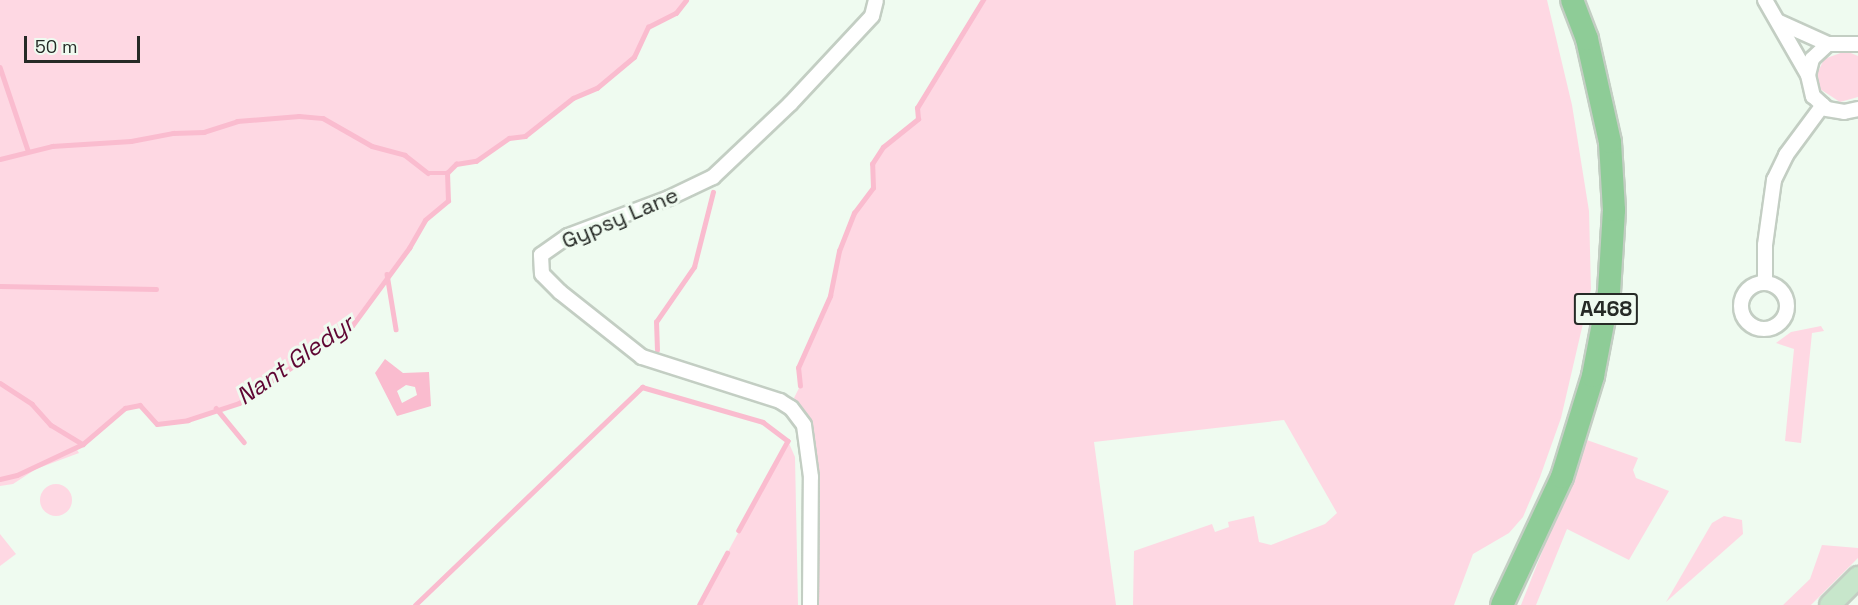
<!DOCTYPE html>
<style>
body{margin:0}
#map{position:relative;width:1858px;height:605px;overflow:hidden;background:#effbf0;font-family:"Space Grotesk",sans-serif}
div>[style]{position:absolute}
.green>*{inset:0;background:#fed8e3}
.round{border-radius:50%}
.water>*{inset:0;background:#fabccf}
.stream>*{height:4.5px;margin:-2.25px;padding:0 2.25px;transform-origin:2.25px;border-radius:2.25px;background:#fabccf}
.roads{filter:drop-shadow(2px 0 #c3cec3) drop-shadow(-2px 0 #c3cec3) drop-shadow(0 2px #c3cec3) drop-shadow(0 -2px #c3cec3)}
.minor>*{height:14px;margin:-7px;padding:0 7px;transform-origin:7px;border-radius:7px;background:#fff}
.minor>.ring{margin:-7px;padding:0;box-sizing:content-box;background:none;border:14px solid #fff;border-radius:50%}
.secondary>*{height:20px;margin:-10px;padding:0 10px;transform-origin:10px;border-radius:10px;background:#c7e6cb}
.primary>*{height:22px;margin:-11px;padding:0 11px;transform-origin:11px;border-radius:11px;background:#8ecc97}
span{translate:-50% -50%;white-space:nowrap;text-align:center;line-height:1.15;-webkit-text-stroke:6px #effbf0;paint-order:stroke}
.shield-label span{padding:2px 4px;background:#effbf0;border:2px solid;border-radius:4px;-webkit-text-stroke-width:0}
.shield-label{font-size:21px;color:#262a26;font-weight:700}
.street-label{font-size:22px;color:#262a26}
.water-label{font-size:24px;color:#5f0633;font-style:italic}
.scale{position:absolute;left:24px;top:36px;width:116px;height:27px;box-sizing:border-box;border:3px solid #262a26;border-top:0;padding-left:8px;font-size:18px;line-height:21px;white-space:nowrap;color:#262a26;-webkit-text-stroke:4px #effbf0;paint-order:stroke}
</style>
<div id="map">
<div class="green">
<i style="clip-path:polygon(0 0,686px 0,676px 13px,648px 27px,634px 57px,597px 88px,573px 98px,525px 136px,509px 138px,476px 161px,455px 164px,447px 173px,448px 201px,425px 220px,409px 248px,352px 326px,336px 337px,239px 403px,188px 420px,157px 424px,140px 405px,125px 408px,100px 433px,76px 448px,79px 453px,36px 469px,13px 484px,0 486px)"></i>
<i style="clip-path:polygon(983px 0,1547px 0,1572px 105px,1589px 211px,1591px 289px,1561px 418px,1540px 477px,1523px 517px,1509px 533px,1473px 554px,1454px 605px,1133px 605px,1134px 551px,1212px 524px,1215px 532px,1229px 527px,1228px 522px,1254px 516px,1259px 542px,1271px 545px,1325px 524px,1337px 513px,1284px 420px,1094px 442px,1116px 605px,819px 605px,818px 466px,812px 425px,794px 398px,800px 386px,798px 368px,830px 296px,839px 251px,854px 213px,873px 188px,872px 164px,883px 147px,918px 119px,917px 108px)"></i>
<i style="clip-path:polygon(1846px 51px,1858px 56px,1858px 97px,1840px 102px,1820px 89px,1817px 74px,1824px 59px)"></i>
<i style="clip-path:polygon(1821px 326px,1824px 331px,1812px 333px,1801px 443px,1785px 441px,1794px 349px,1776px 343px,1791px 332px)"></i>
<i style="clip-path:polygon(1584px 439px,1638px 458px,1633px 470px,1636px 478px,1669px 491px,1629px 560px,1567px 529px,1536px 605px,1521px 605px,1578px 461px)"></i>
<i style="clip-path:polygon(788px 441px,795px 457px,798px 605px,699px 605px)"></i>
<i class="round" style="left:40px;top:484px;width:32px;height:32px"></i>
<i style="clip-path:polygon(1724px 516px,1742px 520px,1743px 534px,1666px 602px,1712px 523px)"></i>
<i style="clip-path:polygon(0 534px,16px 554px,0 566px)"></i>
<i style="clip-path:polygon(1822px 545px,1858px 548px,1858px 558px,1811px 605px,1783px 605px,1810px 579px)"></i>
</div>
<div class="water">
<i style="clip-path:polygon(evenodd,385px 359px,403px 373px,429px 372px,431px 406px,397px 416px,375px 373px,385px 359px,406px 385px,415px 387px,417px 395px,402px 403px,397px 391px,406px 385px)"></i>
</div>
<div class="stream">
<i style="left:0;top:67px;width:88px;rotate:71.4deg"></i>
<i style="left:0;top:159px;width:54px;rotate:-14deg"></i>
<i style="left:52px;top:146px;width:79px;rotate:-3.6deg"></i>
<i style="left:131px;top:141px;width:43px;rotate:-10.8deg"></i>
<i style="left:173px;top:133px;width:31px;rotate:-2deg"></i>
<i style="left:204px;top:132px;width:35px;rotate:-18deg"></i>
<i style="left:237px;top:121px;width:62px;rotate:-4.6deg"></i>
<i style="left:299px;top:116px;width:24px;rotate:5deg"></i>
<i style="left:323px;top:118px;width:56px;rotate:29.7deg"></i>
<i style="left:372px;top:146px;width:34px;rotate:15deg"></i>
<i style="left:405px;top:155px;width:29px;rotate:38deg"></i>
<i style="left:428px;top:173px;width:19px"></i>
<i style="left:387px;top:274px;width:56px;rotate:80.7deg"></i>
<i style="left:0;top:286px;width:156px;rotate:1.1deg"></i>
<i style="left:657px;top:350px;width:28px;rotate:-92deg"></i>
<i style="left:656px;top:322px;width:67px;rotate:-55.4deg"></i>
<i style="left:694px;top:267px;width:77px;rotate:-75.8deg"></i>
<i style="left:0;top:383px;width:38px;rotate:33deg"></i>
<i style="left:32px;top:404px;width:28px;rotate:48deg"></i>
<i style="left:51px;top:425px;width:37px;rotate:31deg"></i>
<i style="left:800px;top:386px;width:18px;rotate:-96deg"></i>
<i style="left:798px;top:368px;width:79px;rotate:-66deg"></i>
<i style="left:830px;top:296px;width:46px;rotate:-78.7deg"></i>
<i style="left:839px;top:251px;width:41px;rotate:-68.5deg"></i>
<i style="left:854px;top:213px;width:31px;rotate:-53deg"></i>
<i style="left:873px;top:188px;width:24px;rotate:-92deg"></i>
<i style="left:872px;top:164px;width:20px;rotate:-57deg"></i>
<i style="left:883px;top:147px;width:45px;rotate:-38.7deg"></i>
<i style="left:918px;top:119px;width:11px;rotate:-95deg"></i>
<i style="left:917px;top:108px;width:127px;rotate:-58.6deg"></i>
<i style="left:216px;top:408px;width:44px;rotate:50.5deg"></i>
<i style="left:0;top:479px;width:17px;rotate:-13deg"></i>
<i style="left:17px;top:475px;width:73px;rotate:-25.2deg"></i>
<i style="left:83px;top:444px;width:55px;rotate:-40.6deg"></i>
<i style="left:125px;top:408px;width:15px;rotate:-11deg"></i>
<i style="left:140px;top:405px;width:25px;rotate:48deg"></i>
<i style="left:157px;top:424px;width:31px;rotate:-7deg"></i>
<i style="left:188px;top:420px;width:54px;rotate:-18.4deg"></i>
<i style="left:239px;top:403px;width:117px;rotate:-34.2deg"></i>
<i style="left:336px;top:337px;width:19px;rotate:-35deg"></i>
<i style="left:352px;top:326px;width:97px;rotate:-53.8deg"></i>
<i style="left:409px;top:248px;width:32px;rotate:-60deg"></i>
<i style="left:425px;top:220px;width:30px;rotate:-40deg"></i>
<i style="left:448px;top:201px;width:28px;rotate:-92deg"></i>
<i style="left:447px;top:173px;width:13px;rotate:-45deg"></i>
<i style="left:456px;top:164px;width:20px;rotate:-9deg"></i>
<i style="left:476px;top:161px;width:40px;rotate:-34.9deg"></i>
<i style="left:509px;top:138px;width:16px;rotate:-7deg"></i>
<i style="left:525px;top:136px;width:61px;rotate:-38.4deg"></i>
<i style="left:573px;top:98px;width:26px;rotate:-23deg"></i>
<i style="left:597px;top:88px;width:48px;rotate:-40deg"></i>
<i style="left:634px;top:57px;width:33px;rotate:-65deg"></i>
<i style="left:648px;top:27px;width:31px;rotate:-27deg"></i>
<i style="left:676px;top:13px;width:16px;rotate:-52deg"></i>
<i style="left:415px;top:605px;width:315px;rotate:-43.8deg"></i>
<i style="left:642px;top:387px;width:126px;rotate:16.1deg"></i>
<i style="left:763px;top:422px;width:31px;rotate:37deg"></i>
<i style="left:788px;top:441px;width:102px;rotate:118.8deg"></i>
<i style="left:699px;top:605px;width:59px;rotate:-61.7deg"></i>
</div>
<div class="roads">
<div class="minor">
<i style="left:1765px;top:0;width:86px;rotate:60.2deg"></i>
<i style="left:1779px;top:22px;width:54px;rotate:24.2deg"></i>
<i style="left:1858px;top:44px;width:30px;rotate:180deg"></i>
<i style="left:1828px;top:44px;width:22px;rotate:137deg"></i>
<i style="left:1812px;top:59px;width:16px;rotate:104deg"></i>
<i style="left:1808px;top:75px;width:22px;rotate:77deg"></i>
<i style="left:1813px;top:96px;width:19px;rotate:43deg"></i>
<i style="left:1827px;top:109px;width:17px;rotate:10deg"></i>
<i style="left:1844px;top:112px;width:14px;rotate:-12deg"></i>
<i style="left:1765px;top:282px;width:37px;rotate:-90deg"></i>
<i style="left:1765px;top:245px;width:66px;rotate:-82.1deg"></i>
<i style="left:1774px;top:180px;width:28px;rotate:-64deg"></i>
<i style="left:1786px;top:155px;width:62px;rotate:-53.5deg"></i>
<i class="ring" style="left:1741px;top:283px;width:32px;height:32px"></i>
<i style="left:810px;top:605px;width:128px;rotate:-89.6deg"></i>
<i style="left:811px;top:477px;width:52px;rotate:-97.7deg"></i>
<i style="left:804px;top:425px;width:21px;rotate:-127deg"></i>
<i style="left:791px;top:408px;width:13px;rotate:-148deg"></i>
<i style="left:780px;top:401px;width:145px;rotate:-162.3deg"></i>
<i style="left:642px;top:357px;width:105px;rotate:-141.6deg"></i>
<i style="left:560px;top:292px;width:25px;rotate:-135deg"></i>
<i style="left:542px;top:274px;width:19px;rotate:-93deg"></i>
<i style="left:541px;top:255px;width:33px;rotate:-35deg"></i>
<i style="left:568px;top:236px;width:108px;rotate:-20.6deg"></i>
<i style="left:669px;top:198px;width:49px;rotate:-25.5deg"></i>
<i style="left:713px;top:177px;width:106px;rotate:-43.5deg"></i>
<i style="left:790px;top:104px;width:120px;rotate:-47deg"></i>
<i style="left:872px;top:16px;width:16px;rotate:-76deg"></i>
</div>
<div class="secondary">
<i style="left:1830px;top:605px;width:40px;rotate:-45deg"></i>
</div>
<div class="primary">
<i style="left:1502px;top:605px;width:141px;rotate:-64.9deg"></i>
<i style="left:1562px;top:477px;width:106px;rotate:-72.9deg"></i>
<i style="left:1593px;top:376px;width:86px;rotate:-79.2deg"></i>
<i style="left:1609px;top:292px;width:82px;rotate:-86.5deg"></i>
<i style="left:1614px;top:210px;width:68px;rotate:-93.4deg"></i>
<i style="left:1610px;top:142px;width:106px;rotate:-102.6deg"></i>
<i style="left:1587px;top:39px;width:42px;rotate:-111deg"></i>
</div>
</div>
<div class="shield-label">
<span style="left:1606px;top:309px">A468</span>
</div>
<div class="street-label">
<span style="left:620px;top:218px;rotate:-23deg">Gypsy Lane</span>
</div>
<div class="water-label">
<span style="left:295px;top:360px;rotate:-35deg">Nant Gledyr</span>
</div>
<div class="scale">50 m</div>
</div>
